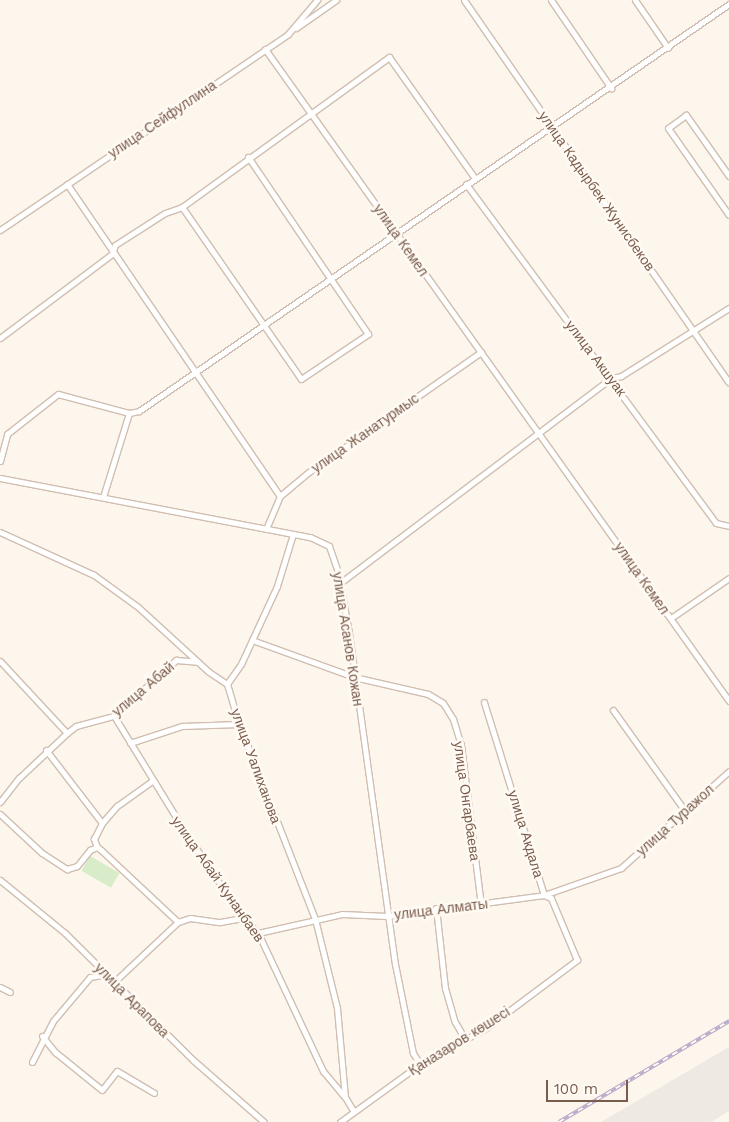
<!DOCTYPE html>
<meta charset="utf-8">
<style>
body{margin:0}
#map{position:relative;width:729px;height:1122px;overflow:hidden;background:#fdf6ec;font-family:"Work Sans",sans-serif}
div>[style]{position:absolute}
.industrial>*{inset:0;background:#efe9e4}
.green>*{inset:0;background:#d8ecc9;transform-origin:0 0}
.roads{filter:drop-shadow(1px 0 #d1beb0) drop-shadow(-1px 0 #d1beb0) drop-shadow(0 1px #d1beb0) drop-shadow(0 -1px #d1beb0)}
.street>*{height:5px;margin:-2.5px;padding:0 2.5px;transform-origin:2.5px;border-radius:2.5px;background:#fff}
.rail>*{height:4px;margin-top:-2px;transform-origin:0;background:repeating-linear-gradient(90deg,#fffaf3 0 5.5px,#b9a8c9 0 11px);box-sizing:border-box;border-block:1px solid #b9a8c9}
span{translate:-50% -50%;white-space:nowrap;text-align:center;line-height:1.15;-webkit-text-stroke:5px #fffaf3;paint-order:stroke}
.street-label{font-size:14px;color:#7a5c4d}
.scale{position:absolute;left:546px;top:1080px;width:82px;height:22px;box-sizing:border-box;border:2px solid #7a5c4d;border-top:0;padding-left:6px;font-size:15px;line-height:18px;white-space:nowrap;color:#7a5c4d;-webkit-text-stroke:4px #fffaf3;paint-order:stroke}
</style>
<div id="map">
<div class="industrial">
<i style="clip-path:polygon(729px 1047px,729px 1111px,711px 1122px,601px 1122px)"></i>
</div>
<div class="green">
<i style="left:90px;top:856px;width:34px;height:17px;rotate:30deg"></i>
</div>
<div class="roads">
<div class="street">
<i style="left:464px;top:0;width:465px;rotate:55.3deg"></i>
<i style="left:551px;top:0;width:107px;rotate:55.7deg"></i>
<i style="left:635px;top:0;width:58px;rotate:55.5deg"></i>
<i style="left:296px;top:28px;width:49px;rotate:-35deg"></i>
<i style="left:265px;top:49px;width:800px;rotate:54.56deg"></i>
<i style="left:729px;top:176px;width:75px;rotate:-125.2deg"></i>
<i style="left:686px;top:115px;width:22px;rotate:144deg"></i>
<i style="left:668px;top:128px;width:106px;rotate:55deg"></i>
<i style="left:67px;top:184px;width:378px;rotate:55.7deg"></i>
<i style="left:466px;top:184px;width:421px;rotate:53.6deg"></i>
<i style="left:716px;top:523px;width:13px;rotate:13deg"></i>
<i style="left:182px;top:207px;width:209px;rotate:55.3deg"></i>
<i style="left:301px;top:379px;width:81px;rotate:-33.9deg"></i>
<i style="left:368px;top:334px;width:214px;rotate:-124.1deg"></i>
<i style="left:0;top:230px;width:348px;rotate:-34.2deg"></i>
<i style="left:288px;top:34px;width:45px;rotate:-49.5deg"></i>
<i style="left:0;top:338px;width:140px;rotate:-36.9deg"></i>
<i style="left:112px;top:254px;width:9px;rotate:-72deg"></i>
<i style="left:115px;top:245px;width:59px;rotate:-32.6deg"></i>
<i style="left:165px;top:213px;width:18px;rotate:-19deg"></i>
<i style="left:182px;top:207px;width:256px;rotate:-35.9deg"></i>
<i style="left:389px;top:57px;width:147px;rotate:54.7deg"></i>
<i style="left:0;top:461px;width:28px;rotate:-75deg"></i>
<i style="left:7px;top:434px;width:65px;rotate:-38.1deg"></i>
<i style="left:58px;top:394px;width:73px;rotate:15deg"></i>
<i style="left:0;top:478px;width:316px;rotate:10.8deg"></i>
<i style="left:310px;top:537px;width:21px;rotate:25deg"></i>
<i style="left:329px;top:546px;width:28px;rotate:71deg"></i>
<i style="left:338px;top:572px;width:62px;rotate:79.8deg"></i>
<i style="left:349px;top:633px;width:334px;rotate:82.1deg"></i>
<i style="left:395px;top:964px;width:91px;rotate:78.6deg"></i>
<i style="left:413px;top:1053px;width:13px;rotate:58deg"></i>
<i style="left:103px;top:497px;width:88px;rotate:-72.8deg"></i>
<i style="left:129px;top:413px;width:10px;rotate:-11deg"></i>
<i style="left:139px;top:411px;width:717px;rotate:-34.6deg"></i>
<i style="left:266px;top:529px;width:36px;rotate:-67deg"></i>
<i style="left:280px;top:496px;width:38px;rotate:-40deg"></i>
<i style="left:309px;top:472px;width:210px;rotate:-34.9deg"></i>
<i style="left:0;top:532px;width:103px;rotate:24.6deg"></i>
<i style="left:94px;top:575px;width:54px;rotate:36deg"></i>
<i style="left:138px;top:607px;width:96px;rotate:42.5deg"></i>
<i style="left:209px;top:672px;width:22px;rotate:34deg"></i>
<i style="left:227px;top:684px;width:42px;rotate:73.3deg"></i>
<i style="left:239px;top:724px;width:209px;rotate:68.7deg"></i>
<i style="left:315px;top:919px;width:92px;rotate:76.1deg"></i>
<i style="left:337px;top:1008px;width:89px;rotate:84.9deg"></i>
<i style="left:345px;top:1097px;width:17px;rotate:59deg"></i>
<i style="left:340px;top:583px;width:340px;rotate:-37.1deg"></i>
<i style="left:611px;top:378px;width:10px;rotate:-11deg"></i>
<i style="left:621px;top:376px;width:128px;rotate:-32.2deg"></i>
<i style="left:671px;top:618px;width:70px;rotate:-34.6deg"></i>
<i style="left:252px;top:640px;width:109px;rotate:19.9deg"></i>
<i style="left:354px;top:677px;width:76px;rotate:12.9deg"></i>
<i style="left:428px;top:694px;width:17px;rotate:31deg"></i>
<i style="left:443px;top:703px;width:19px;rotate:58deg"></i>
<i style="left:453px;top:719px;width:27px;rotate:73deg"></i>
<i style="left:461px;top:745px;width:161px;rotate:82.9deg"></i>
<i style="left:0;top:661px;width:98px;rotate:47.1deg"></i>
<i style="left:227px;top:684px;width:24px;rotate:-55deg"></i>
<i style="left:241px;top:664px;width:86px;rotate:-65.2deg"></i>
<i style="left:277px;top:586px;width:54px;rotate:-72.9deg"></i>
<i style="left:613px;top:710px;width:124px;rotate:54.5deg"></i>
<i style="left:114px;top:716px;width:140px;rotate:58.5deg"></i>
<i style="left:187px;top:835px;width:100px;rotate:56deg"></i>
<i style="left:243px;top:918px;width:21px;rotate:45deg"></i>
<i style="left:258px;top:933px;width:153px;rotate:64.8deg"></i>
<i style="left:323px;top:1071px;width:33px;rotate:50deg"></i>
<i style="left:130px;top:743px;width:55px;rotate:-18.1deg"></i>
<i style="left:182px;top:726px;width:57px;rotate:-2deg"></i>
<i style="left:46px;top:750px;width:92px;rotate:52.5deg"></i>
<i style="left:0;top:802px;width:31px;rotate:-52deg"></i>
<i style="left:19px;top:778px;width:66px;rotate:-43.2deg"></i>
<i style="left:67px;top:733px;width:11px;rotate:-38deg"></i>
<i style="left:76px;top:726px;width:39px;rotate:-15deg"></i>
<i style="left:114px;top:716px;width:84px;rotate:-42.1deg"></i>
<i style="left:176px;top:660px;width:21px;rotate:5deg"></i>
<i style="left:0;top:814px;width:57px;rotate:42.9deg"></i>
<i style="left:42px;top:853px;width:30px;rotate:33deg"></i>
<i style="left:67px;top:869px;width:10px;rotate:-17deg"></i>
<i style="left:77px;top:866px;width:21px;rotate:-51deg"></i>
<i style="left:90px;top:850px;width:8px;rotate:-23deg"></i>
<i style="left:97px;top:847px;width:5px;rotate:37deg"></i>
<i style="left:101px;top:850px;width:105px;rotate:43.1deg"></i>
<i style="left:97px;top:847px;width:9px;rotate:-111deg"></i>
<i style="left:94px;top:839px;width:18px;rotate:-63deg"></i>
<i style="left:102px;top:823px;width:23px;rotate:-49deg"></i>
<i style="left:117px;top:806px;width:43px;rotate:-35.5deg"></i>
<i style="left:0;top:880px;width:84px;rotate:39.2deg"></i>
<i style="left:65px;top:933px;width:180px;rotate:44.8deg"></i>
<i style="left:193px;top:1060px;width:94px;rotate:41.1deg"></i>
<i style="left:436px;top:908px;width:81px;rotate:83.6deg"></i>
<i style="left:445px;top:988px;width:35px;rotate:74deg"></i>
<i style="left:455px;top:1022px;width:20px;rotate:60deg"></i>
<i style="left:258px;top:933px;width:86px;rotate:-12.7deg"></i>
<i style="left:342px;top:914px;width:45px;rotate:2.5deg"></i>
<i style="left:387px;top:916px;width:158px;rotate:-7.6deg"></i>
<i style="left:544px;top:895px;width:82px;rotate:-19.3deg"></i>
<i style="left:621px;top:868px;width:145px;rotate:-41.9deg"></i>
<i style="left:0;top:987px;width:11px;rotate:27deg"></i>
<i style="left:42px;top:1036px;width:21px;rotate:51deg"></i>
<i style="left:55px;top:1052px;width:60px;rotate:39deg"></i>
<i style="left:102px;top:1090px;width:24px;rotate:-52deg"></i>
<i style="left:117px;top:1071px;width:43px;rotate:30.7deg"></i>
<i style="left:32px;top:1062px;width:46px;rotate:-62.9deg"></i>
<i style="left:53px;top:1021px;width:57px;rotate:-49.9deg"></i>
<i style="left:90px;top:977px;width:12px;rotate:-9deg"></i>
<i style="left:102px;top:975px;width:14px;rotate:30deg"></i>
<i style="left:114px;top:982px;width:88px;rotate:-43.2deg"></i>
<i style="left:178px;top:922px;width:13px;rotate:-18deg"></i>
<i style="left:190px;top:918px;width:30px;rotate:8deg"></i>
<i style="left:220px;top:922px;width:23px;rotate:-10deg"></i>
<i style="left:340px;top:1122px;width:99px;rotate:-35.9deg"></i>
<i style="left:420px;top:1064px;width:75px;rotate:-28.6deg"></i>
<i style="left:486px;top:1028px;width:114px;rotate:-36.8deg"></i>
<i style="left:577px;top:960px;width:67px;rotate:-112.8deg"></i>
<i style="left:551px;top:898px;width:8px;rotate:-157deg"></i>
<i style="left:544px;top:895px;width:202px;rotate:-107.3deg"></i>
</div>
</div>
<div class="rail">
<i style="left:559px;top:1122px;width:198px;rotate:-30.7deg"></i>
</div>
<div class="street-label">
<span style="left:162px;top:119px;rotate:-34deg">улица Сейфуллина</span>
<span style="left:597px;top:191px;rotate:55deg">улица Кадырбек Жунисбеков</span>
<span style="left:401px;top:240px;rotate:55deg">улица Кемел</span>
<span style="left:596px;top:358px;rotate:53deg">улица Акшуак</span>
<span style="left:365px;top:433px;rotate:-35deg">улица Жанатурмыс</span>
<span style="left:642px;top:578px;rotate:55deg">улица Кемел</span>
<span style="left:348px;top:639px;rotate:81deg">улица Асанов Кожан</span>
<span style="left:143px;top:689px;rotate:-40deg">улица Абай</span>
<span style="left:256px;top:766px;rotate:70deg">улица Уалиханова</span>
<span style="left:467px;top:801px;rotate:82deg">улица Онгарбаева</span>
<span style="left:675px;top:820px;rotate:-42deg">улица Туражол</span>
<span style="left:526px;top:834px;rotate:73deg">улица Акдала</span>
<span style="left:218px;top:879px;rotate:55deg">улица Абай Кунанбаев</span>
<span style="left:441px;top:909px;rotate:-7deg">улица Алматы</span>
<span style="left:132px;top:1000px;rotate:45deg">улица Арапова</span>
<span style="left:459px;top:1041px;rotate:-32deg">Қаназаров көшесі</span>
</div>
<div class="scale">100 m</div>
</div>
